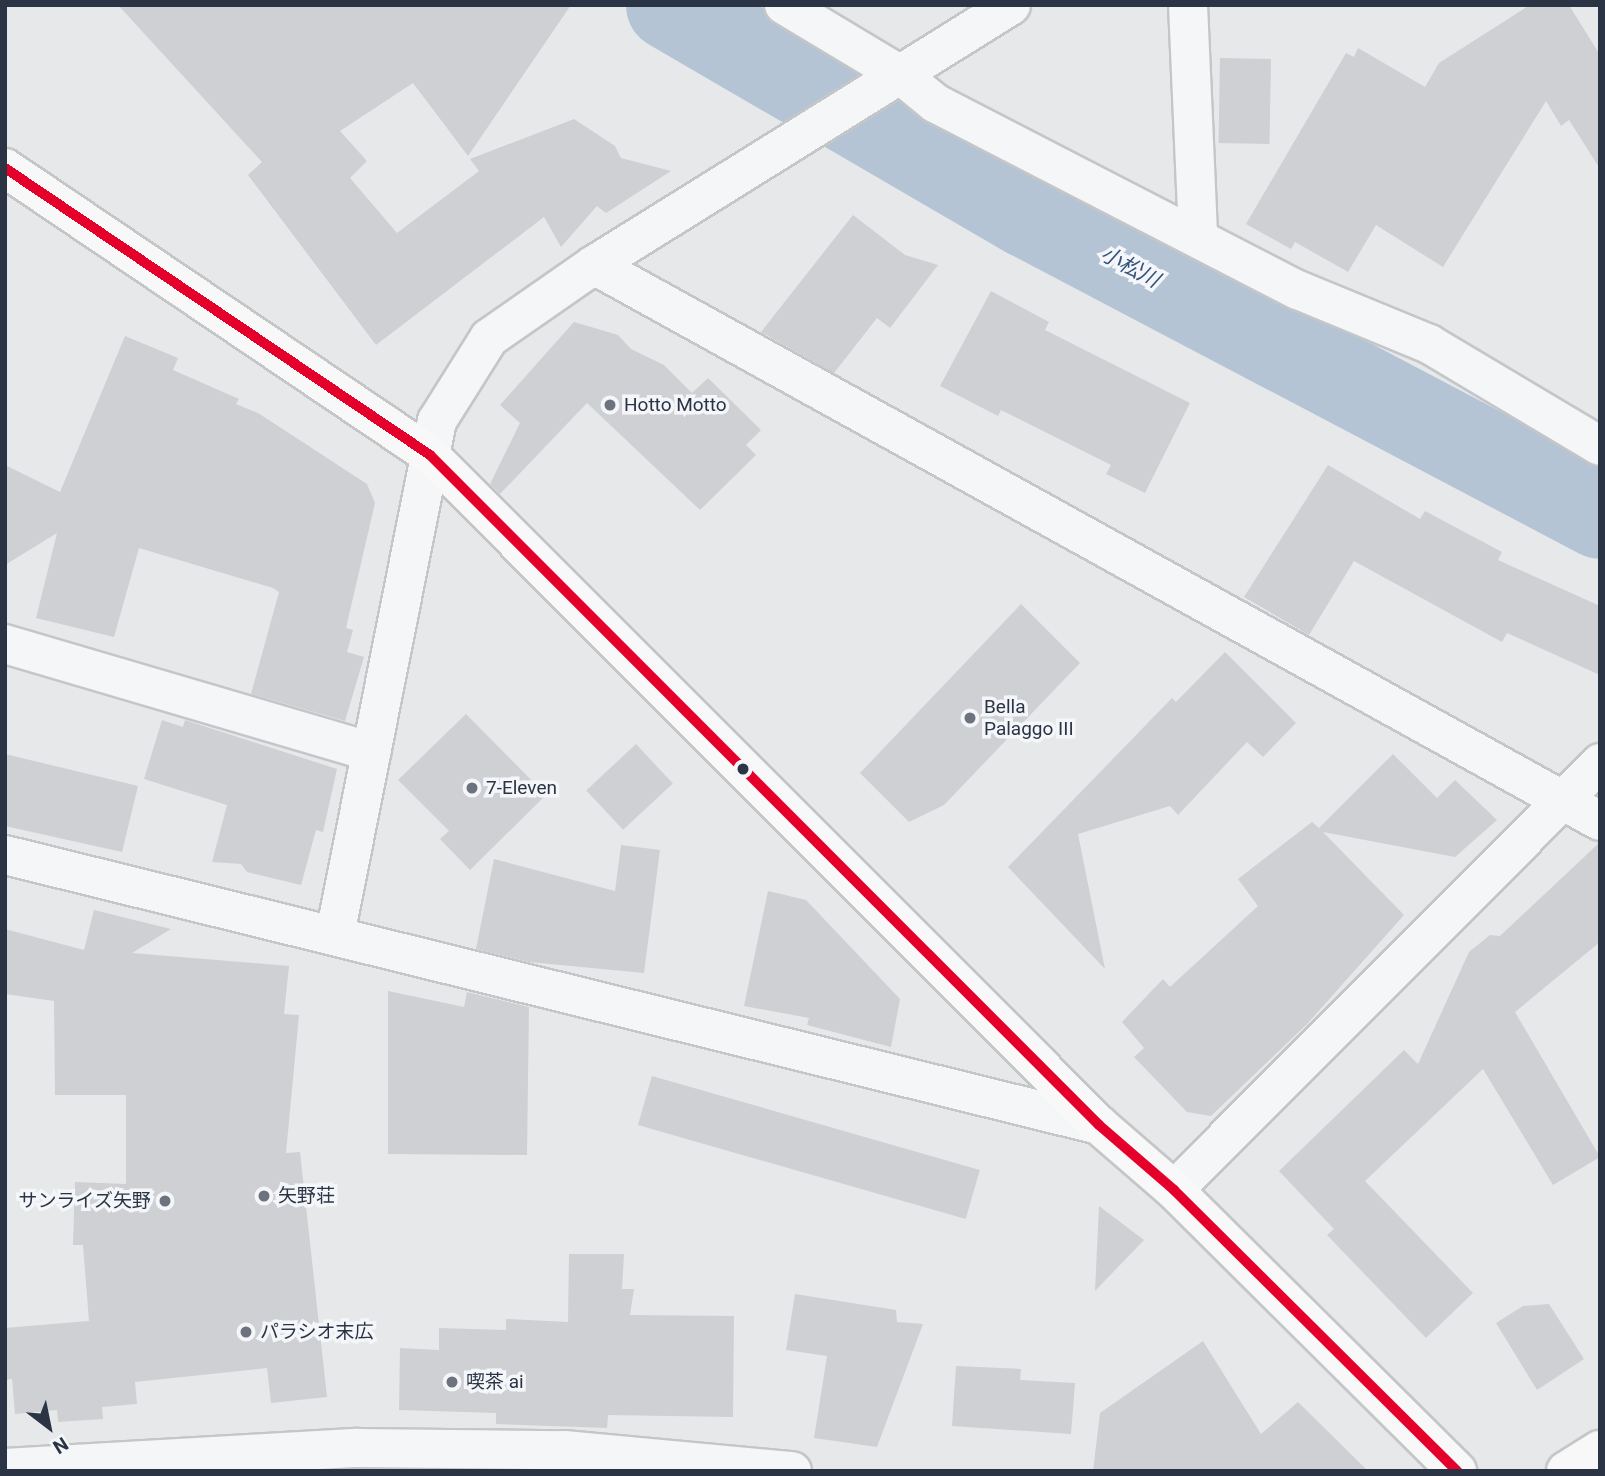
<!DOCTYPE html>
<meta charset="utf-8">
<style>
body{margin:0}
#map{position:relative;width:1605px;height:1476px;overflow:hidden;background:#e6e8ea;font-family:Roboto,"Noto Sans JP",sans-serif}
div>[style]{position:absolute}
.river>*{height:89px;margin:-44.5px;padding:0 44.5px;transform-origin:44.5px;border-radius:44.5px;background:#b4c4d5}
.building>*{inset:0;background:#ced0d3;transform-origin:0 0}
.roads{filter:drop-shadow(2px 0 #c4c6c8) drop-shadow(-2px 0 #c4c6c8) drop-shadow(0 2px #c4c6c8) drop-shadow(0 -2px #c4c6c8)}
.street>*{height:38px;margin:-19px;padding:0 19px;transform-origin:19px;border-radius:19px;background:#f5f6f7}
.secondary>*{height:38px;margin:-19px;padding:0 19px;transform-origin:19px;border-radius:19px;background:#f8f8f8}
.primary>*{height:38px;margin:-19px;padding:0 19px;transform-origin:19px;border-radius:19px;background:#f8f8f8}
.bus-1>*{height:10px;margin:-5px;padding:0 5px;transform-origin:5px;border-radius:5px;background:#e4002b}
.dots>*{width:19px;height:19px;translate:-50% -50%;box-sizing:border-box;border:4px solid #f4f6f9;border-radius:50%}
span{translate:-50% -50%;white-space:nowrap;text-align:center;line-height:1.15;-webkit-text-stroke:7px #f4f6f9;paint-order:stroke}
.poi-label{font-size:19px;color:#2b3445}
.left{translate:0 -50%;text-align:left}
.right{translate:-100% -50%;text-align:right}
.water-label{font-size:21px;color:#34527a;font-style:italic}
.frame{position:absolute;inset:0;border:7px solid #2b3445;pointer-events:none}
.north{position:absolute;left:14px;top:1392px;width:70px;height:70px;-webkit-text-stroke:5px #f4f6f9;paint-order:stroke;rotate:148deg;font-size:19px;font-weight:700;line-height:28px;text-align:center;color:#2b3445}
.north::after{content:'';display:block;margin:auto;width:24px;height:32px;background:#2b3445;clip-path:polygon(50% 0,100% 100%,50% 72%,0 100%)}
</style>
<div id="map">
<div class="river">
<i style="left:670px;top:5px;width:414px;rotate:30.2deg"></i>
<i style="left:1028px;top:213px;width:646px;rotate:27.75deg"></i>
</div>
<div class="building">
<i style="clip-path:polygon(118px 5px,571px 5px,468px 156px,413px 83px,340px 131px,367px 161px,350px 178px,397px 233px,479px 171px,470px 159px,574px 119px,615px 146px,621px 158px,671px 171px,606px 213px,597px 206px,561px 247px,544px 217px,376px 345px,248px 175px,262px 162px)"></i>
<i style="clip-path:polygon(1530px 5px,1569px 5px,1600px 55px,1600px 169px,1569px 120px,1561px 126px,1546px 101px,1443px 267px,1376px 225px,1348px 272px,1295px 242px,1291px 249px,1246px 224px,1346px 53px,1354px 57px,1358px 48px,1425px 87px,1439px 63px)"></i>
<i style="left:1220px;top:58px;width:51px;height:85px;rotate:1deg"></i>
<i style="clip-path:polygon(853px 215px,905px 255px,938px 265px,890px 328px,877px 318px,834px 373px,761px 332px)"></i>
<i style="clip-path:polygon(991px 291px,1049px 322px,1045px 330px,1190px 403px,1145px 493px,1106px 474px,1111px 465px,1001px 410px,998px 416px,940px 386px)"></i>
<i style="clip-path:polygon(574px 322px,618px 335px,631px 349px,664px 365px,692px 393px,708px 378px,761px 430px,746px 445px,756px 455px,700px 510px,587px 403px,500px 494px,490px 484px,520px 423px,500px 405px)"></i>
<i style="clip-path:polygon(125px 336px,178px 358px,173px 370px,239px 399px,236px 404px,258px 413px,367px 484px,375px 503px,346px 628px,353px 630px,347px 652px,364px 657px,345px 721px,251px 694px,279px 592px,273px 588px,139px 548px,114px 637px,36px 618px,57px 533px,5px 565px,5px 465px,60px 492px)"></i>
<i style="clip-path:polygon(1328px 465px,1420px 519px,1425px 511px,1502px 552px,1498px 560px,1600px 606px,1600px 675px,1507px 633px,1502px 642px,1354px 561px,1309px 635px,1244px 597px)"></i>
<i style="clip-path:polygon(1021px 604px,1080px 663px,944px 805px,909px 822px,860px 773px)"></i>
<i style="clip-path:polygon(1225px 652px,1296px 723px,1263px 757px,1247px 742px,1178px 815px,1170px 806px,1078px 834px,1105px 969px,1008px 867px,1172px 698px,1176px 702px)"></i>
<i style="clip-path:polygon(466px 714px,546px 795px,470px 870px,440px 839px,449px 831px,398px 780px)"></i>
<i style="clip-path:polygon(162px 720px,183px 727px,185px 720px,337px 769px,323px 832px,316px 830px,301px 885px,247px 872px,241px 864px,212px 862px,227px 805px,144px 779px)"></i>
<i style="left:636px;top:744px;width:54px;height:68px;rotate:47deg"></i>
<i style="clip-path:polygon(5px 754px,138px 786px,122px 852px,5px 826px)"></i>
<i style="clip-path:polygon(1393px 754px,1437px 798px,1455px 780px,1497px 820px,1455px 857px,1323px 832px,1404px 915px,1308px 1023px,1211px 1116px,1187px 1112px,1134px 1057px,1144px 1048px,1122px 1022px,1163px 979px,1170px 987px,1258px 906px,1238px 879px,1312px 822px,1319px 828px)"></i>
<i style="clip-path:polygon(1599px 843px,1600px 942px,1515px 1012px,1600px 1157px,1553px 1185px,1483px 1069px,1365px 1181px,1473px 1293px,1426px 1338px,1327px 1235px,1334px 1229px,1279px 1171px,1404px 1050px,1418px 1064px,1469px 952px,1490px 935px,1500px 936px)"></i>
<i style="clip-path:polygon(621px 845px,660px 850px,644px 973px,529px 962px,476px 949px,494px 859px,615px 891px)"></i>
<i style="clip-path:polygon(768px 891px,806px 900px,900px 999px,891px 1047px,807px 1025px,809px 1018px,744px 1006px)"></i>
<i style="clip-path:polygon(94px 910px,171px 929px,132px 953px,289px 966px,284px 1014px,299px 1015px,286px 1153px,300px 1152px,327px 1397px,271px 1403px,267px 1368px,135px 1382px,137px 1404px,102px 1407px,103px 1419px,58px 1422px,57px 1410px,15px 1414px,12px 1379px,5px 1380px,5px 1328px,89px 1321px,83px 1245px,73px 1245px,75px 1182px,126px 1184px,126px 1095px,55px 1095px,54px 1001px,5px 994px,5px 929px,84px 950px)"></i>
<i style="clip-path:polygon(388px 991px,464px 1007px,467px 992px,529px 1007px,527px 1155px,388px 1154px)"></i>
<i style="left:652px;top:1076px;width:341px;height:51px;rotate:16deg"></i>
<i style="clip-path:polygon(1099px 1206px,1144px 1240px,1095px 1291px)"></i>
<i style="clip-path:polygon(569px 1254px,624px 1254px,622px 1289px,634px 1289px,630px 1315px,734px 1316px,733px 1417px,608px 1415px,607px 1428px,496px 1424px,496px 1413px,399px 1410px,400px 1348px,439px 1350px,439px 1328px,506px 1330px,506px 1319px,568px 1322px)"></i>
<i style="clip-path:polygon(795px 1294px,896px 1310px,897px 1322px,923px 1324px,877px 1447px,814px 1438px,827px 1356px,786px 1350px)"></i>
<i style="clip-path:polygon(1549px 1304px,1584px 1359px,1537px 1390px,1496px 1323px,1523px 1306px)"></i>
<i style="clip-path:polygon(1203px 1341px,1261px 1434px,1298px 1402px,1368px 1471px,1093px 1471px,1100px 1413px)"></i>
<i style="clip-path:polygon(956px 1366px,1021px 1369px,1020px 1380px,1075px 1383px,1071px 1434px,952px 1426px)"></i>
</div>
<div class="roads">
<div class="street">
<i style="left:784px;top:5px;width:138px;rotate:31deg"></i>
<i style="left:902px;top:76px;width:43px;rotate:39.3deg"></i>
<i style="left:935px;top:103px;width:408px;rotate:27.3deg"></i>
<i style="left:1298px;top:290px;width:142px;rotate:22.4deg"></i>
<i style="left:1429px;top:344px;width:199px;rotate:30.8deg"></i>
<i style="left:1188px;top:5px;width:232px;rotate:87.5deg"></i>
<i style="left:594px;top:265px;width:1149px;rotate:28.93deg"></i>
<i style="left:5px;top:644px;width:382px;rotate:16.4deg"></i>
<i style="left:5px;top:855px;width:1127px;rotate:13.86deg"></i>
<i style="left:335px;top:935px;width:524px;rotate:-78.78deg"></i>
<i style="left:437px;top:421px;width:98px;rotate:-57.9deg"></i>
<i style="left:489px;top:338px;width:128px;rotate:-34.8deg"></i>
<i style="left:594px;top:265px;width:491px;rotate:-31.9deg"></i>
<i style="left:1174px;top:1190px;width:603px;rotate:-45.07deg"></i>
<i style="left:5px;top:1468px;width:353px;rotate:-3.3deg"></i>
<i style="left:357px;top:1448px;width:207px;rotate:0.6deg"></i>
<i style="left:564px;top:1450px;width:229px;rotate:5.3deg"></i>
</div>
<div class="secondary">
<i style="left:1566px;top:1471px;width:40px;rotate:-32deg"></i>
</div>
<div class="primary">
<i style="left:5px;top:168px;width:513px;rotate:34.03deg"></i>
<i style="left:430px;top:455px;width:947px;rotate:45.04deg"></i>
<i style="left:1099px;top:1125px;width:99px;rotate:40.9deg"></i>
<i style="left:1174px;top:1190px;width:399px;rotate:44.8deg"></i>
</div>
</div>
<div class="bus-1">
<i style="left:5px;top:168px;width:513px;rotate:34.03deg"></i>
<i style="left:430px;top:455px;width:947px;rotate:45.04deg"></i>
<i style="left:1099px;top:1125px;width:99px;rotate:40.9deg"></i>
<i style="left:1174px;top:1190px;width:399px;rotate:44.8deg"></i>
</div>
<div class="dots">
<i style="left:610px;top:405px;background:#6c737f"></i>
<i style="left:970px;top:718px;background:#6c737f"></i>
<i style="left:743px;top:769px;background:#2b3445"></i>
<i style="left:472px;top:788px;background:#6c737f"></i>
<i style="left:264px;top:1196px;background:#6c737f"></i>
<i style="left:165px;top:1201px;background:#6c737f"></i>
<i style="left:246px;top:1332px;background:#6c737f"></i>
<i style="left:452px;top:1382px;background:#6c737f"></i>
</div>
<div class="poi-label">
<span class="left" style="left:624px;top:405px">Hotto Motto</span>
<span class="left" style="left:984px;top:718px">Bella<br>Palaggo III</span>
<span class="left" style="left:486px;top:788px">7-Eleven</span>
<span class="left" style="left:278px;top:1196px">矢野荘</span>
<span class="right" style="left:151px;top:1201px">サンライズ矢野</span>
<span class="left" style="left:260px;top:1332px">パラシオ末広</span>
<span class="left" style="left:466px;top:1382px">喫茶 ai</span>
</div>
<div class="water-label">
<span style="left:1130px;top:267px;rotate:28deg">小松川</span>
</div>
<div class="frame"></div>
<div class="north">N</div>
</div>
